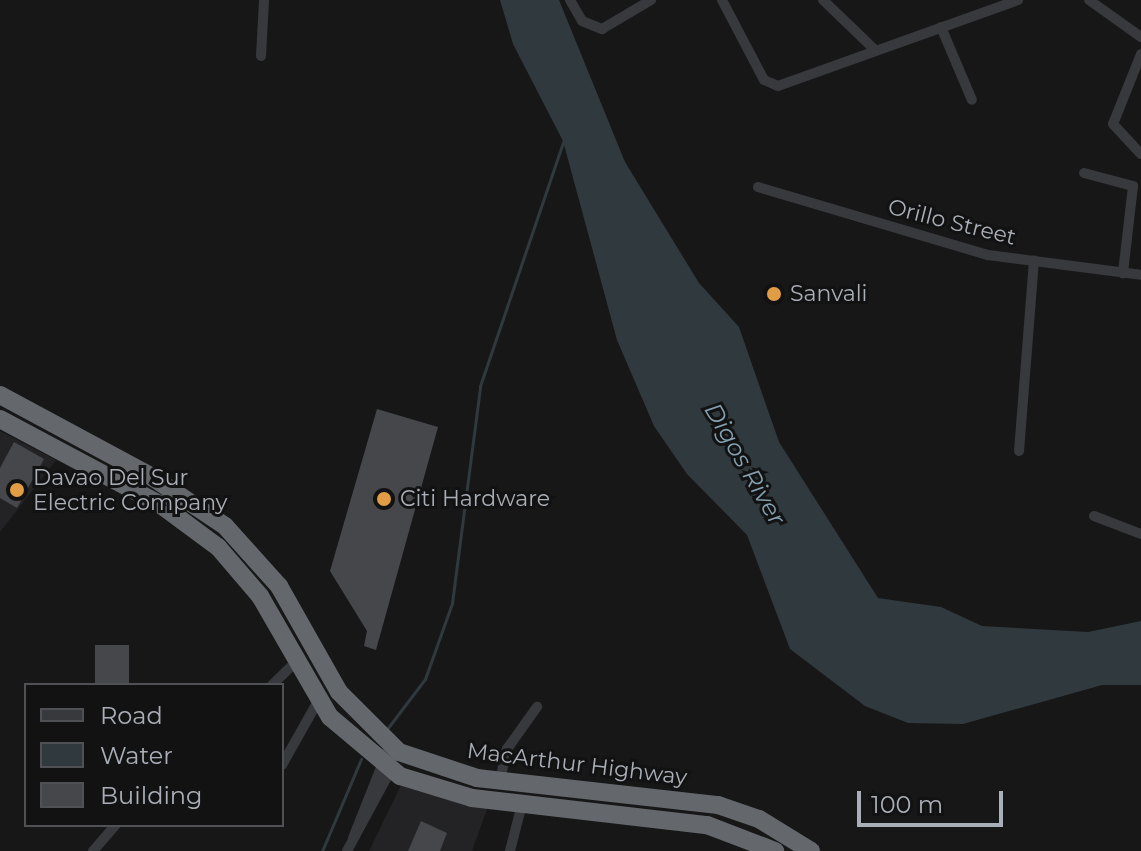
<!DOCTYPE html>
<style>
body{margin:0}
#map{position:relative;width:1141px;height:851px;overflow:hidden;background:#171718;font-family:Montserrat,sans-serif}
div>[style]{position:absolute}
.built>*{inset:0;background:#232325}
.water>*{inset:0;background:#30393d}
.stream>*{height:3px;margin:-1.5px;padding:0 1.5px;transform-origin:1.5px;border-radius:1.5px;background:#30393d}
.building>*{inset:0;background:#46474b;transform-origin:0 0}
.street>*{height:10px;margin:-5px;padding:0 5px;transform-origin:5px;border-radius:5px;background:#38393d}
.highway>*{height:18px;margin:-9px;padding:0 9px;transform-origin:9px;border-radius:9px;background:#64686d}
.dots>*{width:22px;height:22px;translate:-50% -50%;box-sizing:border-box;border:4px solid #121213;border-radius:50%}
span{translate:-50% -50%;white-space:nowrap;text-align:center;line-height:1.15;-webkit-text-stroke:6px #121213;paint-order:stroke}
.street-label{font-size:22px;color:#aaafb7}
.poi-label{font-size:22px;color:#aaafb7}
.left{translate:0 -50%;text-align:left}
.water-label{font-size:24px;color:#849faf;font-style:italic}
.legend{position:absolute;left:24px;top:683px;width:260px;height:144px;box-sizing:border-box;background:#121213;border:2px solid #4f5155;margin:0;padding:10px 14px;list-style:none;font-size:24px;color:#aaafb7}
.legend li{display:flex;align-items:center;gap:16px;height:40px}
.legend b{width:40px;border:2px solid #4f5155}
.scale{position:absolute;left:857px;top:791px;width:146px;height:36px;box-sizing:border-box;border:4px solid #aaafb7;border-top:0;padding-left:10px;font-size:24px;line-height:28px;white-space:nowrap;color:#aaafb7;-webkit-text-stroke:6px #121213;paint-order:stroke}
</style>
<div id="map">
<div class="built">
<i style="clip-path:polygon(0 431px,56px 460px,0 532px)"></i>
<i style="clip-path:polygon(403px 781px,489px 804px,472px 851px,369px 851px)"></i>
</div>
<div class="water">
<i style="clip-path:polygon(500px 0,559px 0,625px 162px,699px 283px,739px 327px,779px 442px,878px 598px,941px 607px,982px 626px,1088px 632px,1141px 621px,1141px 685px,1102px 685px,963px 724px,908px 723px,865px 706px,790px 649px,747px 535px,687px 474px,654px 426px,617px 340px,563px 141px,513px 44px)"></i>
</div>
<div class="stream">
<i style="left:387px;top:729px;width:63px;rotate:-52.8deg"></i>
<i style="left:425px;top:679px;width:81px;rotate:-70.4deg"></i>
<i style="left:452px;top:603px;width:219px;rotate:-82.6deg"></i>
<i style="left:480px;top:386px;width:261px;rotate:-71.2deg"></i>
<i style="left:322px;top:851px;width:100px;rotate:-67deg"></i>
</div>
<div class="building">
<i style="clip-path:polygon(377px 409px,438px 427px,376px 650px,364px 646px,367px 631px,330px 571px)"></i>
<i style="clip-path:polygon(14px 442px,44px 459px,17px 508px,0 498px,0 468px)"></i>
<i style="left:95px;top:645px;width:34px;height:40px"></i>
<i style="clip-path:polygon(421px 821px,447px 833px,440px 851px,408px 851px)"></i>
</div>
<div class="street">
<i style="left:570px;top:0;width:24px;rotate:60deg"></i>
<i style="left:582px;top:21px;width:22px;rotate:22deg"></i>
<i style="left:602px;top:29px;width:57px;rotate:-30.6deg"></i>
<i style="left:722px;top:0;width:90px;rotate:62.3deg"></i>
<i style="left:764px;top:80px;width:15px;rotate:23deg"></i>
<i style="left:778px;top:86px;width:255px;rotate:-19.7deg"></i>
<i style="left:823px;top:0;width:72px;rotate:43.9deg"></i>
<i style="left:1089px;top:0;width:64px;rotate:35.4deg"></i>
<i style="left:941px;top:27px;width:79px;rotate:67deg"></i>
<i style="left:1141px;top:54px;width:75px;rotate:111.8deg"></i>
<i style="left:1113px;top:124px;width:41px;rotate:47deg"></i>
<i style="left:261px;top:56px;width:56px;rotate:-86.9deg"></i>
<i style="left:1084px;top:173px;width:51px;rotate:14.9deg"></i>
<i style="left:1133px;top:186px;width:88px;rotate:96.6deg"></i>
<i style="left:758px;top:187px;width:240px;rotate:16.5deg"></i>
<i style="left:988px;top:255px;width:154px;rotate:7.4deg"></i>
<i style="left:1019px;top:451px;width:191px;rotate:-85.5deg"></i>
<i style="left:1094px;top:516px;width:50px;rotate:21deg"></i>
<i style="left:272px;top:685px;width:35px;rotate:-44deg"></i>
<i style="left:282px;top:765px;width:73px;rotate:-60.6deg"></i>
<i style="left:500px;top:781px;width:33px;rotate:-78deg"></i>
<i style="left:507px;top:749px;width:52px;rotate:-54.5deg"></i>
<i style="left:353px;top:838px;width:100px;rotate:-68.3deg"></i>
<i style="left:93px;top:851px;width:35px;rotate:-49deg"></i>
<i style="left:347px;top:851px;width:97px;rotate:-61.6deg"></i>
<i style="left:510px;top:851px;width:49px;rotate:-75.7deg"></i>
</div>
<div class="highway">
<i style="left:0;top:395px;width:173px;rotate:28.3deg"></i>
<i style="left:152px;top:477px;width:88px;rotate:33.9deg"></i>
<i style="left:225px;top:526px;width:81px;rotate:48deg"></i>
<i style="left:279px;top:586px;width:122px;rotate:60.5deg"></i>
<i style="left:339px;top:692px;width:85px;rotate:45deg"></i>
<i style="left:399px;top:752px;width:82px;rotate:18.4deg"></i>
<i style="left:477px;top:778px;width:243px;rotate:6.4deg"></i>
<i style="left:718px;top:805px;width:43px;rotate:18.9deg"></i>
<i style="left:759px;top:819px;width:61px;rotate:31.6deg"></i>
<i style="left:0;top:419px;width:183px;rotate:28.1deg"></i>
<i style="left:161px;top:505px;width:71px;rotate:36.4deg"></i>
<i style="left:218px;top:547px;width:65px;rotate:49.4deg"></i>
<i style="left:260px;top:596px;width:140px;rotate:60deg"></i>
<i style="left:330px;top:717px;width:92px;rotate:40.1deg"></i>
<i style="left:400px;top:776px;width:75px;rotate:17deg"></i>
<i style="left:472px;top:798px;width:237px;rotate:6.6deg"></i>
<i style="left:707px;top:825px;width:73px;rotate:20.9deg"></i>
</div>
<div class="dots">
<i style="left:774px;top:294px;background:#e19d46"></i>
<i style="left:17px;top:490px;background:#e19d46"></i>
<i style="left:384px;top:499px;background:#e19d46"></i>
</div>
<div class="street-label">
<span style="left:952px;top:222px;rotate:14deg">Orillo Street</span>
<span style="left:577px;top:764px;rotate:7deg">MacArthur Highway</span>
</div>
<div class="poi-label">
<span class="left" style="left:790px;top:294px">Sanvali</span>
<span class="left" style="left:33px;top:490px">Davao Del Sur<br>Electric Company</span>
<span class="left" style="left:400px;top:499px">Citi Hardware</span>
</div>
<div class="water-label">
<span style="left:745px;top:464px;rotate:60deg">Digos River</span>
</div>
<ul class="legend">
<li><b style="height:10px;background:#38393d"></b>Road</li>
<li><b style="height:22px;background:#30393d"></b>Water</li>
<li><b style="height:22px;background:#46474b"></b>Building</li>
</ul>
<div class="scale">100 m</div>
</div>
